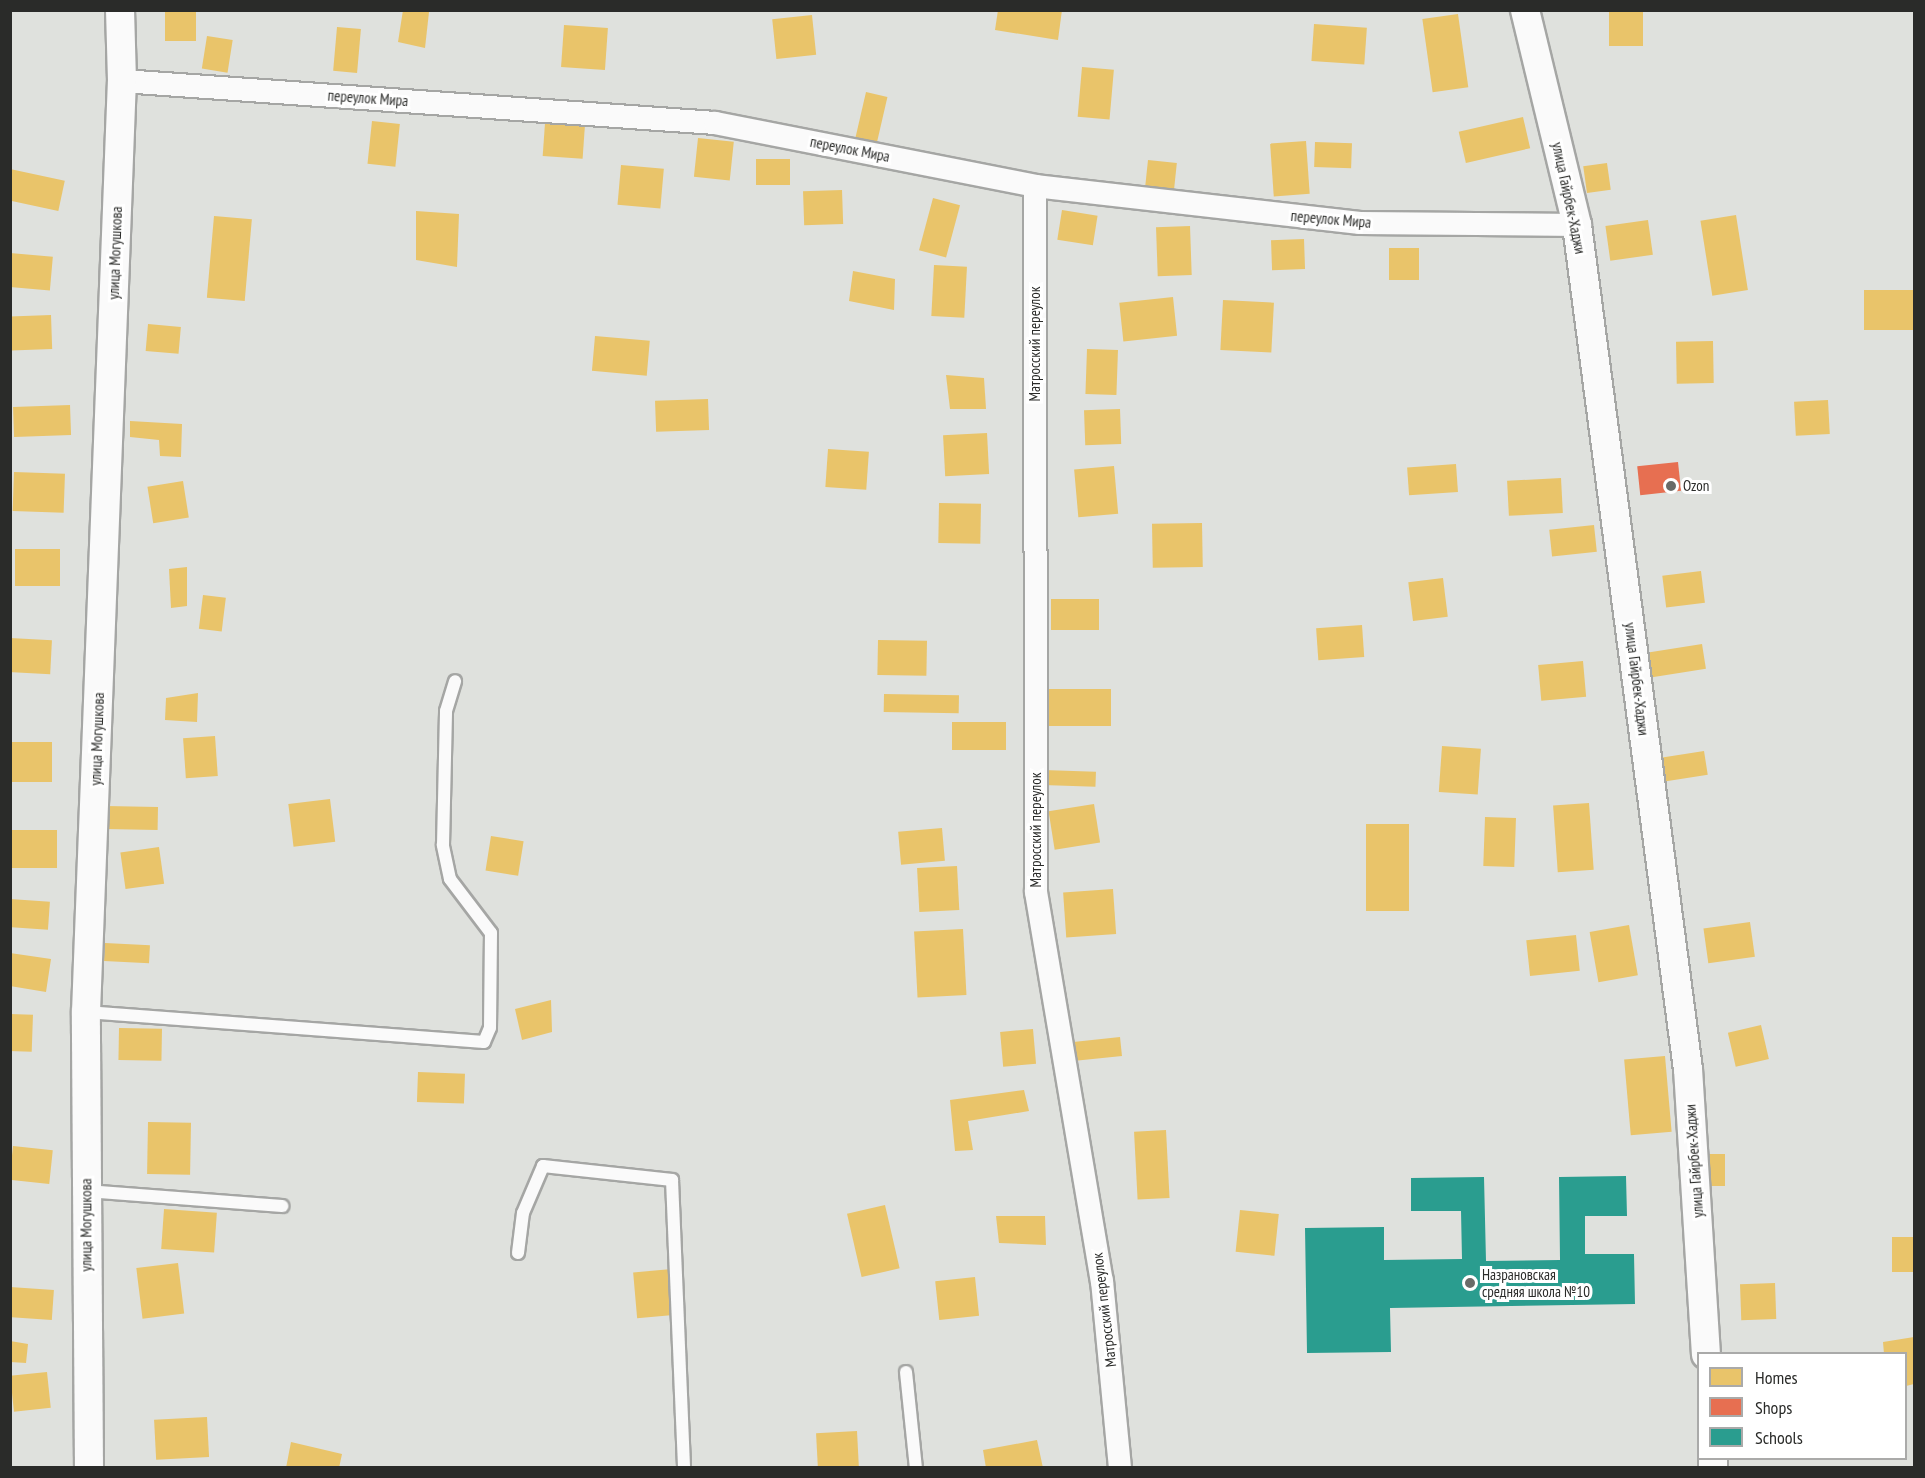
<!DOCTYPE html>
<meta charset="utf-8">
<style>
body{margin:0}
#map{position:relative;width:1925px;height:1478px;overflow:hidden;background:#dfe1dd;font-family:"PT Sans Narrow",sans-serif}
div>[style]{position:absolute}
.homes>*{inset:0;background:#e9c46a;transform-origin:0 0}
.shops>*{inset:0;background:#e76f51;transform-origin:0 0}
.schools>*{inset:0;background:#2a9d8f}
.roads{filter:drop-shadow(2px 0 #a5a6a4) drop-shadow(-2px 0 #a5a6a4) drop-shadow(0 2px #a5a6a4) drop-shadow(0 -2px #a5a6a4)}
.service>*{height:12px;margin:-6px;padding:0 6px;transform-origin:6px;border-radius:6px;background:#fafafa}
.minor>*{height:22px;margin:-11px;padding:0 11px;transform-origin:11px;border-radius:11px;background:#fafafa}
.tertiary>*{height:28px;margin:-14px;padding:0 14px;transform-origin:14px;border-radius:14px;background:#fafafa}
.dots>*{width:16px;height:16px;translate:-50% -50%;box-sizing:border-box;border:3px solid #fff;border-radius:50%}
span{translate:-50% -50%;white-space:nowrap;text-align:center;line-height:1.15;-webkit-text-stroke:6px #fff;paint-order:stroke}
.street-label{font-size:15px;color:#2a2b29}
.poi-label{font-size:15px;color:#2a2b29}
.left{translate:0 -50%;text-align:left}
.frame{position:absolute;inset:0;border:12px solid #2a2b29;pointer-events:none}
.legend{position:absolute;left:1697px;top:1352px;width:210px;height:108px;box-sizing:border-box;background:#fff;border:2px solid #aaaaa9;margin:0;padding:8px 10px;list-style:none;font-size:18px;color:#2a2b29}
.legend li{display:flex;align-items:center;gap:12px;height:30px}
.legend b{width:30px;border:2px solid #aaaaa9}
</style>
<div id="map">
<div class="homes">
<i style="left:165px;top:10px;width:31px;height:31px"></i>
<i style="clip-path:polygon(403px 10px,429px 12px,425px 48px,398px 42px)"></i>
<i style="clip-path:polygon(998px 10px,1062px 10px,1058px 40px,995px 30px)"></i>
<i style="left:1609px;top:10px;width:34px;height:36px"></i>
<i style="left:1458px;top:14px;width:74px;height:36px;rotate:82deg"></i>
<i style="left:812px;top:15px;width:40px;height:40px;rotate:84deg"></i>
<i style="left:1314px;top:24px;width:53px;height:37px;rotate:4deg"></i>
<i style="left:564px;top:25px;width:44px;height:42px;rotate:4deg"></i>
<i style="left:337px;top:27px;width:24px;height:44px;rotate:5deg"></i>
<i style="left:207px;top:36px;width:26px;height:33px;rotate:9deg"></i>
<i style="left:1082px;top:67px;width:32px;height:50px;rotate:5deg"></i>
<i style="left:866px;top:92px;width:22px;height:49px;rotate:13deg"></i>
<i style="left:1523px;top:117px;width:32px;height:66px;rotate:77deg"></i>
<i style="left:372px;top:121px;width:28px;height:43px;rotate:6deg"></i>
<i style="left:545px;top:123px;width:40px;height:33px;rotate:4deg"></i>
<i style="left:698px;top:138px;width:36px;height:39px;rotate:6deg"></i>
<i style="left:1306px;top:141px;width:53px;height:36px;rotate:86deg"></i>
<i style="left:1315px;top:142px;width:37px;height:25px;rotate:2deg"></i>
<i style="left:756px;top:159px;width:34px;height:26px"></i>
<i style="left:1148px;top:160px;width:29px;height:30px;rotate:6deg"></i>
<i style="left:1607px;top:163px;width:27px;height:24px;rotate:82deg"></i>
<i style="left:621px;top:165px;width:43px;height:40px;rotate:5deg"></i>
<i style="left:10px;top:169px;width:56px;height:31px;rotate:12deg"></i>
<i style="left:842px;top:190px;width:34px;height:39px;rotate:88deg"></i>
<i style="left:933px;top:198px;width:28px;height:54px;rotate:15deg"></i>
<i style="left:1062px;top:210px;width:36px;height:30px;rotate:9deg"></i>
<i style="clip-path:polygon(416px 211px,459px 214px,457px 267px,416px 260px)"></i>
<i style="left:1736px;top:215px;width:76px;height:36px;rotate:81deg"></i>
<i style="left:214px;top:216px;width:38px;height:82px;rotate:5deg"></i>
<i style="left:1648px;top:220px;width:35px;height:43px;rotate:82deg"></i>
<i style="left:1190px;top:226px;width:49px;height:34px;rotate:88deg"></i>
<i style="left:1304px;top:239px;width:30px;height:33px;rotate:88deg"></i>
<i style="left:1389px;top:248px;width:30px;height:32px"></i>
<i style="left:10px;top:253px;width:43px;height:34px;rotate:5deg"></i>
<i style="left:934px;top:265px;width:33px;height:51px;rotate:3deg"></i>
<i style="clip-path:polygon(853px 271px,895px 279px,894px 310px,849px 301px)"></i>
<i style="left:1914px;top:290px;width:40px;height:50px;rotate:90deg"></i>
<i style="left:1173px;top:297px;width:39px;height:54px;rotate:84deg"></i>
<i style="left:1223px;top:300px;width:51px;height:50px;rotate:3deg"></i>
<i style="left:51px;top:315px;width:34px;height:41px;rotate:88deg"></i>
<i style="left:148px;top:324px;width:33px;height:27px;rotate:5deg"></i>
<i style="left:595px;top:336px;width:55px;height:35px;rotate:5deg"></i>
<i style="left:1713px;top:341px;width:42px;height:37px;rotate:89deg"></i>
<i style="left:1087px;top:349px;width:31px;height:45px;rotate:2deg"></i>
<i style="clip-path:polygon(946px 375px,984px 378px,986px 409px,950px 409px)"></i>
<i style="left:708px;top:399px;width:31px;height:53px;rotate:88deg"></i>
<i style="left:1828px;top:400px;width:34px;height:34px;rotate:87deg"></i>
<i style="left:70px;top:405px;width:30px;height:57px;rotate:88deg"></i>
<i style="left:1120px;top:409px;width:35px;height:36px;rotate:88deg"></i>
<i style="clip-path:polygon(130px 421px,182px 424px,181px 457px,160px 456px,159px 440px,130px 437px)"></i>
<i style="left:987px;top:433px;width:41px;height:44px;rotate:87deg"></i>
<i style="left:828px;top:449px;width:41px;height:38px;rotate:4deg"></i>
<i style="left:1456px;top:464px;width:28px;height:49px;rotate:86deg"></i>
<i style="left:1114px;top:466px;width:48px;height:40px;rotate:85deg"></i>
<i style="left:14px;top:472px;width:51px;height:39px;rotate:2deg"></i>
<i style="left:1561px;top:478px;width:35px;height:54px;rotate:87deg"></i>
<i style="left:183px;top:481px;width:37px;height:36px;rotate:81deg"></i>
<i style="left:939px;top:503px;width:42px;height:40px;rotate:1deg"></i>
<i style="left:1202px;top:523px;width:44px;height:50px;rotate:89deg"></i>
<i style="left:1594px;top:525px;width:27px;height:45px;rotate:84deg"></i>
<i style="left:15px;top:549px;width:45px;height:37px"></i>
<i style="clip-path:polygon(187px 567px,187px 606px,171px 608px,169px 569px)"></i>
<i style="left:1701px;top:571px;width:32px;height:39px;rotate:83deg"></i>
<i style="left:1443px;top:578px;width:39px;height:35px;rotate:83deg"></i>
<i style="left:203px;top:595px;width:23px;height:34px;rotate:7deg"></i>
<i style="left:1099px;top:599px;width:31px;height:48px;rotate:90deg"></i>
<i style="left:1362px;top:625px;width:32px;height:46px;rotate:86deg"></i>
<i style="left:10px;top:638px;width:42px;height:34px;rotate:3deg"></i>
<i style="left:878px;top:640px;width:49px;height:35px;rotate:1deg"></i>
<i style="left:1702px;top:644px;width:25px;height:56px;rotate:81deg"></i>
<i style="left:1583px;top:661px;width:36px;height:45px;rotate:85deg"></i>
<i style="left:1111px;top:689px;width:37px;height:62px;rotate:90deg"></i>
<i style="clip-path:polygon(198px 693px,197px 722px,165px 720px,166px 698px)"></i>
<i style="left:884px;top:694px;width:75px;height:18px;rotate:1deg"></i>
<i style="left:1006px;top:722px;width:28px;height:54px;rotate:90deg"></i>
<i style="left:215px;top:736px;width:40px;height:32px;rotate:86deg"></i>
<i style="left:10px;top:742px;width:42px;height:40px"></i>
<i style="left:1442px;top:746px;width:39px;height:46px;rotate:4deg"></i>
<i style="left:1704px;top:751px;width:24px;height:47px;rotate:81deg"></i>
<i style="left:1043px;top:770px;width:53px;height:15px;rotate:2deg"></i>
<i style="left:330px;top:799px;width:43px;height:42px;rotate:83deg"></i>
<i style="left:1589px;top:803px;width:67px;height:36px;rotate:86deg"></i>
<i style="left:1094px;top:804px;width:39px;height:46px;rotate:81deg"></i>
<i style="left:106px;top:806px;width:52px;height:23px;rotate:1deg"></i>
<i style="left:1485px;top:817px;width:31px;height:49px;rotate:2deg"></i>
<i style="left:1366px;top:824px;width:43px;height:87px"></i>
<i style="left:942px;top:828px;width:33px;height:44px;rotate:85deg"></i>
<i style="left:10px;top:830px;width:47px;height:38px"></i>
<i style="left:491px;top:836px;width:33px;height:35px;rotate:9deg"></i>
<i style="left:159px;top:847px;width:37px;height:39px;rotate:82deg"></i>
<i style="left:957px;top:866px;width:44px;height:40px;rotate:87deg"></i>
<i style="left:1113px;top:889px;width:45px;height:50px;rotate:86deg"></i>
<i style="left:10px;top:899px;width:40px;height:28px;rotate:4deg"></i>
<i style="left:1750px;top:922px;width:35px;height:47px;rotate:82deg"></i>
<i style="left:1629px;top:925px;width:51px;height:40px;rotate:80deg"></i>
<i style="left:963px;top:929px;width:66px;height:49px;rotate:87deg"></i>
<i style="left:1576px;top:935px;width:36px;height:50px;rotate:84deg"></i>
<i style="left:105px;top:943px;width:45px;height:18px;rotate:3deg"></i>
<i style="clip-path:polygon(10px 953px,51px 959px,46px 992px,10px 986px)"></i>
<i style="clip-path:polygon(551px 1000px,552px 1032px,522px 1040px,515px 1009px)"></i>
<i style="left:10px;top:1014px;width:23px;height:37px;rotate:2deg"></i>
<i style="left:1761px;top:1025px;width:35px;height:34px;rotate:77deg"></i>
<i style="left:119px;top:1028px;width:43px;height:32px;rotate:1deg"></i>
<i style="left:1033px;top:1029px;width:35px;height:33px;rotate:85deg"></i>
<i style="left:1120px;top:1037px;width:19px;height:54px;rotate:84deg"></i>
<i style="left:1665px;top:1056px;width:76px;height:41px;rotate:85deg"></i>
<i style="left:418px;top:1072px;width:47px;height:30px;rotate:2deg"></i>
<i style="clip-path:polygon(1024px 1090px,1029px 1111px,968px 1121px,973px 1150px,955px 1151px,950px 1100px)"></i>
<i style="left:148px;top:1122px;width:43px;height:52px;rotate:1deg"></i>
<i style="left:1166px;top:1130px;width:68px;height:32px;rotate:87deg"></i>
<i style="left:13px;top:1146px;width:40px;height:34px;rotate:6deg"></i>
<i style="left:1707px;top:1154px;width:18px;height:32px"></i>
<i style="left:885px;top:1205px;width:65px;height:39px;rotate:77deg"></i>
<i style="left:164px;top:1209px;width:53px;height:40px;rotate:4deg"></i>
<i style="left:1240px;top:1210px;width:39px;height:42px;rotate:6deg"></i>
<i style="clip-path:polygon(996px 1216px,1045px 1216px,1046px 1245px,999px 1243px)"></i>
<i style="left:1914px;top:1237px;width:35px;height:22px;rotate:90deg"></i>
<i style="left:178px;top:1263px;width:51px;height:42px;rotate:83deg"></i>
<i style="left:672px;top:1269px;width:46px;height:39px;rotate:85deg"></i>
<i style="left:975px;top:1277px;width:39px;height:40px;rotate:84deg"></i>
<i style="left:1775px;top:1283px;width:36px;height:35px;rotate:88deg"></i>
<i style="left:10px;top:1287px;width:44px;height:30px;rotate:4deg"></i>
<i style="clip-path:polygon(1914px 1337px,1914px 1384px,1906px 1386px,1906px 1354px,1884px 1354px,1883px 1342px)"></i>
<i style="clip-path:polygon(10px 1341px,28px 1344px,26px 1363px,10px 1362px)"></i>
<i style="left:47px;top:1372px;width:36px;height:37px;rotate:84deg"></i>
<i style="left:207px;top:1417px;width:40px;height:53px;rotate:87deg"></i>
<i style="left:857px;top:1431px;width:37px;height:41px;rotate:87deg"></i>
<i style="clip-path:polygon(1037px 1440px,1043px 1468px,986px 1468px,983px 1450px)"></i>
<i style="clip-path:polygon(291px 1442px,342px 1454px,339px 1468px,286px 1468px)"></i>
</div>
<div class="shops">
<i style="left:1678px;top:462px;width:29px;height:41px;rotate:84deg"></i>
</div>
<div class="schools">
<i style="clip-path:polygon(1626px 1176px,1627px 1216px,1585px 1216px,1585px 1254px,1634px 1254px,1635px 1304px,1390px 1308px,1391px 1352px,1307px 1353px,1305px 1228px,1384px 1227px,1384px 1260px,1462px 1259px,1461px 1211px,1411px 1211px,1411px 1178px,1484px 1177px,1486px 1261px,1560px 1260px,1559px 1177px)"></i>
</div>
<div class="roads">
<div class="service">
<i style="left:86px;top:1012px;width:399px;rotate:4.3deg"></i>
<i style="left:484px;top:1042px;width:15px;rotate:-67deg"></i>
<i style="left:490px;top:1028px;width:95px;rotate:-89.4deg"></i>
<i style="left:491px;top:933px;width:68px;rotate:-127.2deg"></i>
<i style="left:450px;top:879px;width:35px;rotate:-102deg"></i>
<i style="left:443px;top:845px;width:134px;rotate:-88.7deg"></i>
<i style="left:446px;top:711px;width:31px;rotate:-73deg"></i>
<i style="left:86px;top:1191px;width:197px;rotate:4.4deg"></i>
<i style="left:518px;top:1253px;width:40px;rotate:-82.9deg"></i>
<i style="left:523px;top:1213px;width:51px;rotate:-66.9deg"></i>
<i style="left:543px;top:1166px;width:130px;rotate:6.2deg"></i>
<i style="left:672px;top:1180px;width:288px;rotate:87.6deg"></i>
<i style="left:906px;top:1372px;width:97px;rotate:84.1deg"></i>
</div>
<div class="minor">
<i style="left:122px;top:81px;width:594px;rotate:4.05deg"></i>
<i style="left:715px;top:123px;width:326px;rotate:11.1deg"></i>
<i style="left:1035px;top:186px;width:327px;rotate:6.5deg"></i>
<i style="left:1360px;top:223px;width:217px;rotate:0.5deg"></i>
<i style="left:1035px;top:186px;width:706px;rotate:89.92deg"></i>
<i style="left:1036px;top:892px;width:395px;rotate:80.4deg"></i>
<i style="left:1102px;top:1281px;width:188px;rotate:84.5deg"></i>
</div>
<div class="tertiary">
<i style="left:1525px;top:10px;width:221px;rotate:76.4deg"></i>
<i style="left:1577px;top:225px;width:851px;rotate:82.51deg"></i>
<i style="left:1688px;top:1069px;width:286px;rotate:86.4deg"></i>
<i style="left:1713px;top:1458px;width:10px;rotate:90deg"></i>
<i style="left:89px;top:1468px;width:456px;rotate:-90.4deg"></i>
<i style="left:86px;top:1012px;width:932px;rotate:-87.79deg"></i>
<i style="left:122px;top:81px;width:71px;rotate:-91.6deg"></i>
</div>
</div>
<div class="dots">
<i style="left:1671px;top:486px;background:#696b68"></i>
<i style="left:1470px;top:1283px;background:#696b68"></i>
</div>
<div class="street-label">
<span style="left:368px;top:98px;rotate:4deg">переулок Мира</span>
<span style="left:850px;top:149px;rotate:11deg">переулок Мира</span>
<span style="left:1569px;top:198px;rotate:78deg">улица Гайрбек-Хаджи</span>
<span style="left:1331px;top:219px;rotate:5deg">переулок Мира</span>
<span style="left:115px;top:253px;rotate:-88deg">улица Могушкова</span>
<span style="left:1035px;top:344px;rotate:-90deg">Матросский переулок</span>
<span style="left:1637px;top:679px;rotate:83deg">улица Гайрбек-Хаджи</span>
<span style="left:97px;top:739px;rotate:-88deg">улица Могушкова</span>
<span style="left:1036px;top:830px;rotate:-90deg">Матросский переулок</span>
<span style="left:1694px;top:1161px;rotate:-94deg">улица Гайрбек-Хаджи</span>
<span style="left:86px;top:1225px;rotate:-90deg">улица Могушкова</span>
<span style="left:1104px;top:1310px;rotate:-97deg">Матросский переулок</span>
</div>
<div class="poi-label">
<span class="left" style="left:1683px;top:486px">Ozon</span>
<span class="left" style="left:1482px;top:1283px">Назрановская<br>средняя школа №10</span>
</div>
<div class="frame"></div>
<ul class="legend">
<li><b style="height:16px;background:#e9c46a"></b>Homes</li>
<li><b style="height:16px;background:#e76f51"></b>Shops</li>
<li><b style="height:16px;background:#2a9d8f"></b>Schools</li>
</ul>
</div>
